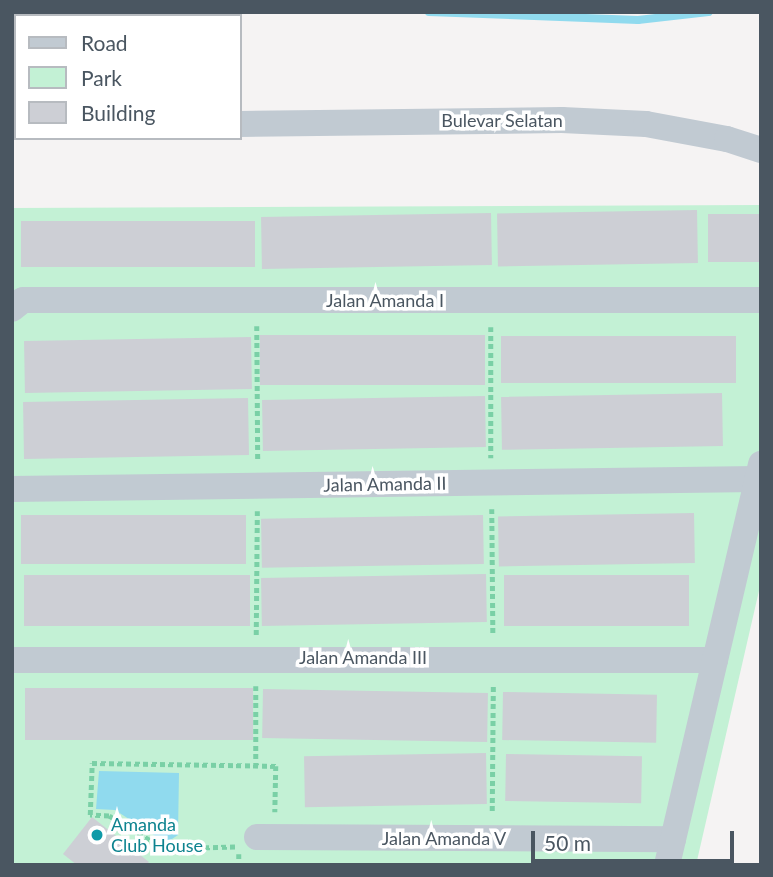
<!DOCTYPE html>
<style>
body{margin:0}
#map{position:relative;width:773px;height:877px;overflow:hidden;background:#f5f3f3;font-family:Lato,sans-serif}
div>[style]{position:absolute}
.green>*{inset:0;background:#c3f1d5}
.water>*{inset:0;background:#90daee}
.stream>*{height:8px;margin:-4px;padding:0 4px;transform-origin:4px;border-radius:4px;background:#90daee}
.building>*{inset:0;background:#cdcfd5;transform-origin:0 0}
.path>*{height:4.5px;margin-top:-2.25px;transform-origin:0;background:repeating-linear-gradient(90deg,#7ad0a6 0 5px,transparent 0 8.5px)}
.minor>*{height:26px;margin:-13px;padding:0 13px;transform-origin:13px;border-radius:13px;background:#c1cad2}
.dots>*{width:19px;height:19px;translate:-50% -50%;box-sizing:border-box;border:4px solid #fff;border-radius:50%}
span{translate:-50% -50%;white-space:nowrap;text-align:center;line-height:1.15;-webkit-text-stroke:7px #fff;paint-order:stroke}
.street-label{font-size:18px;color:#4a5661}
.culture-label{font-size:18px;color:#0d838f}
.left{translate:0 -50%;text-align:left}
.frame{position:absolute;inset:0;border:14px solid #4a5661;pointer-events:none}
.legend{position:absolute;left:14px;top:14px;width:228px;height:126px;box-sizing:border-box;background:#fff;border:2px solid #b7bbc0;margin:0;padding:9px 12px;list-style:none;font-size:21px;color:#4a5661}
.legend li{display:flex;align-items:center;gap:14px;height:35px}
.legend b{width:35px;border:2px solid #b7bbc0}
.scale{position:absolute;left:531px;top:831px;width:203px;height:32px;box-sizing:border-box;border:4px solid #4a5661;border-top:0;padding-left:9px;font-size:21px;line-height:24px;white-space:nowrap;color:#4a5661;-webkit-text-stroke:5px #fff;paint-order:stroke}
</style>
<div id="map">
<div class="green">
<i style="clip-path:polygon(761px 205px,761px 582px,696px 865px,12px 865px,12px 208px)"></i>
</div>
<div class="water">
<i style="clip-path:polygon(99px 771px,179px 773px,178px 835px,166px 843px,115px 810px,96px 809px)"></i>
</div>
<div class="stream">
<i style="left:429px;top:12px;width:209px;rotate:2.2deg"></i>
<i style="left:638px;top:20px;width:71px;rotate:-6.4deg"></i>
<i style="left:198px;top:16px;width:6px;rotate:-39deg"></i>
<i style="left:12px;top:66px;width:4px;rotate:14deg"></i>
</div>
<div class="building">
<i style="left:697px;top:210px;width:53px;height:200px;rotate:89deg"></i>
<i style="left:491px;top:213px;width:52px;height:230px;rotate:89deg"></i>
<i style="left:708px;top:214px;width:53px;height:48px"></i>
<i style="left:255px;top:221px;width:46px;height:234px;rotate:90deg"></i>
<i style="left:485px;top:335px;width:50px;height:225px;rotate:90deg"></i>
<i style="left:736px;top:336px;width:47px;height:235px;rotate:90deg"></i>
<i style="left:251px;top:337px;width:52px;height:227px;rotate:89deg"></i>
<i style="left:722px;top:393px;width:53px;height:221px;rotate:89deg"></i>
<i style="left:485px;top:396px;width:51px;height:223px;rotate:89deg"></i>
<i style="left:248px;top:398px;width:57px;height:225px;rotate:89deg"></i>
<i style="left:694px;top:513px;width:50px;height:196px;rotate:89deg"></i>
<i style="left:246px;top:515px;width:49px;height:225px;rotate:90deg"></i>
<i style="left:483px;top:515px;width:49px;height:222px;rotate:89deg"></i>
<i style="left:486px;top:574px;width:48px;height:225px;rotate:89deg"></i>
<i style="left:250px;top:575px;width:51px;height:226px;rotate:90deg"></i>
<i style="left:504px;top:575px;width:185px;height:51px"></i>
<i style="left:25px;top:688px;width:228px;height:52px"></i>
<i style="left:263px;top:689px;width:225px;height:49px;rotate:1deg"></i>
<i style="left:503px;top:692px;width:154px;height:48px;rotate:1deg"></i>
<i style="left:486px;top:753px;width:51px;height:182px;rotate:89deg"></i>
<i style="left:506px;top:754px;width:136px;height:47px;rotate:1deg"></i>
<i style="clip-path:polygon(92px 817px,149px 862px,146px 865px,77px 865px,63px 854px)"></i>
</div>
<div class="path">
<i style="left:257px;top:326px;width:134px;rotate:89.6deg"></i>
<i style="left:491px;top:327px;width:131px;rotate:90deg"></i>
<i style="left:492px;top:509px;width:127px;rotate:89.5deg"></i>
<i style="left:256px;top:635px;width:124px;rotate:-89.5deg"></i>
<i style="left:256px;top:686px;width:80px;rotate:90deg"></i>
<i style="left:492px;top:811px;width:127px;rotate:-89.5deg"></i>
<i style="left:235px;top:847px;width:71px;rotate:178.4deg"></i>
<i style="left:164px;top:849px;width:64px;rotate:-149deg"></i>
<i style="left:109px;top:816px;width:19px;rotate:-177deg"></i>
<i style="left:90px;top:815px;width:52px;rotate:-87.8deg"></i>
<i style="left:92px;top:763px;width:184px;rotate:0.9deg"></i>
<i style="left:276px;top:766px;width:46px;rotate:91.2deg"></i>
<i style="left:239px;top:854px;width:11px;rotate:90deg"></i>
</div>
<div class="minor">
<i style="left:12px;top:114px;width:4px;rotate:14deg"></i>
<i style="left:240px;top:124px;width:322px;rotate:-0.7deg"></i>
<i style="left:562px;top:120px;width:84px;rotate:2.7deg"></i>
<i style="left:646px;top:124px;width:82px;rotate:10.5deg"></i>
<i style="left:727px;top:139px;width:36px;rotate:18deg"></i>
<i style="left:12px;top:309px;width:14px;rotate:-39deg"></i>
<i style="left:23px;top:300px;width:738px"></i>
<i style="left:12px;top:489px;width:745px;rotate:-0.77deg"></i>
<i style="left:12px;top:660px;width:703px"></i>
<i style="left:257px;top:837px;width:416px;rotate:0.3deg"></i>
<i style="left:667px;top:865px;width:412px;rotate:-76.8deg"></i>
</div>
<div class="dots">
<i style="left:97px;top:835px;background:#0f9aa8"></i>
</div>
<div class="street-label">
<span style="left:502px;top:120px">Bulevar Selatan</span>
<span style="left:385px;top:300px">Jalan Amanda I</span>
<span style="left:385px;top:484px;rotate:-1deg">Jalan Amanda II</span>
<span style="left:363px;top:657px">Jalan Amanda III</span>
<span style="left:444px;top:838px">Jalan Amanda V</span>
</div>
<div class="culture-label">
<span class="left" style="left:111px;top:835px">Amanda<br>Club House</span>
</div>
<div class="frame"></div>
<ul class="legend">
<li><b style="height:9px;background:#c1cad2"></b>Road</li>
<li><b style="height:19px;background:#c3f1d5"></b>Park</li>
<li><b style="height:19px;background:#cdcfd5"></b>Building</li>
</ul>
<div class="scale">50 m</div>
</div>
